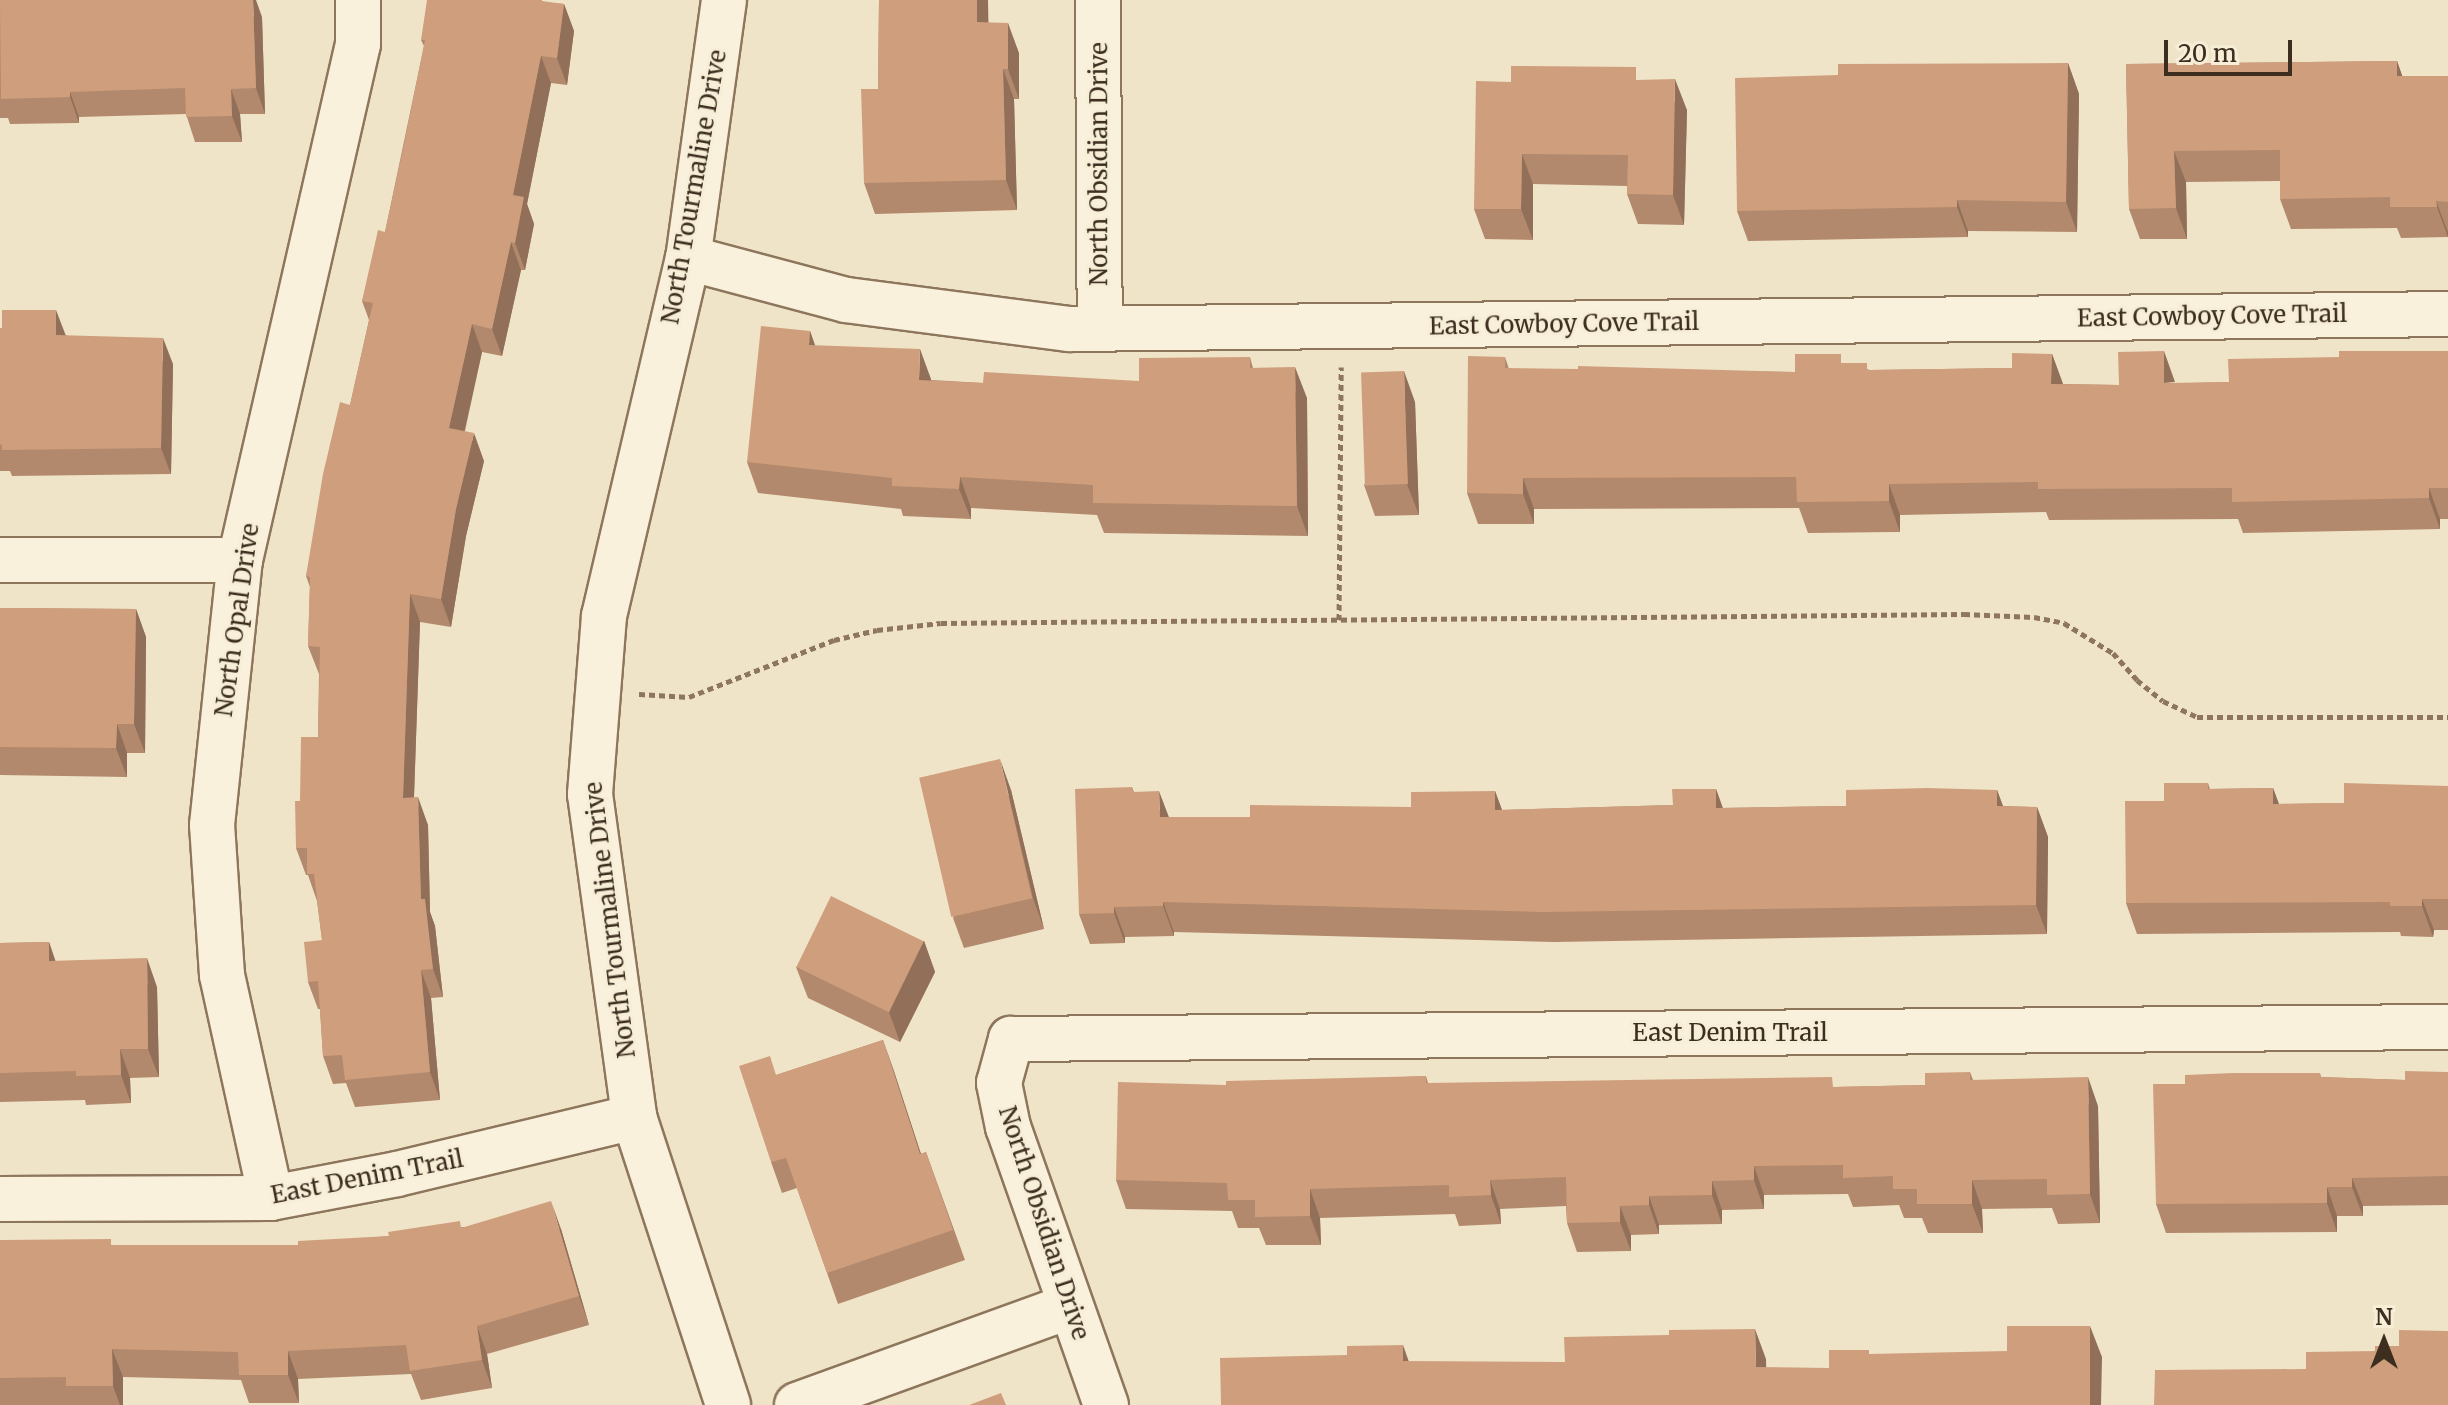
<!DOCTYPE html>
<style>
body{margin:0}
#map{position:relative;width:2448px;height:1405px;overflow:hidden;background:#f0e4c8;font-family:Merriweather,serif}
div>[style]{position:absolute}
.path>*{height:5px;margin-top:-2.5px;transform-origin:0;background:repeating-linear-gradient(90deg,#8d765c 0 6px,transparent 0 10px)}
.roads{filter:drop-shadow(2px 0 #8d765c) drop-shadow(-2px 0 #8d765c) drop-shadow(0 2px #8d765c) drop-shadow(0 -2px #8d765c)}
.minor>*{height:44px;margin:-22px;padding:0 22px;transform-origin:22px;border-radius:22px;background:#faf1dc}
.wall>*{inset:0;background:#b2896c}
.shaded-wall>*{inset:0;background:#916f58}
.building>*{inset:0;background:#cf9f7d;transform-origin:0 0}
span{translate:-50% -50%;white-space:nowrap;text-align:center;line-height:1.15;-webkit-text-stroke:6px #f7eed8;paint-order:stroke}
.street-label{font-size:24px;color:#3d2e20}
.north{position:absolute;left:2344px;top:1301px;width:80px;height:80px;-webkit-text-stroke:6px #f7eed8;paint-order:stroke;rotate:0deg;font-size:22px;font-weight:700;line-height:32px;text-align:center;color:#3d2e20}
.north::after{content:'';display:block;margin:auto;width:28px;height:36px;background:#3d2e20;clip-path:polygon(50% 0,100% 100%,50% 72%,0 100%)}
.scale{position:absolute;left:2164px;top:40px;width:128px;height:36px;box-sizing:border-box;border:4px solid #3d2e20;border-top:0;padding-left:10px;font-size:24px;line-height:28px;white-space:nowrap;color:#3d2e20;-webkit-text-stroke:6px #f7eed8;paint-order:stroke}
</style>
<div id="map">
<div class="path">
<i style="left:1339px;top:620px;width:253px;rotate:-89.5deg"></i>
<i style="left:639px;top:694px;width:50px;rotate:3.4deg"></i>
<i style="left:689px;top:697px;width:156px;rotate:-21.5deg"></i>
<i style="left:834px;top:640px;width:44px;rotate:-13.1deg"></i>
<i style="left:877px;top:630px;width:64px;rotate:-6.2deg"></i>
<i style="left:941px;top:623px;width:1023px;rotate:-0.5deg"></i>
<i style="left:1964px;top:614px;width:70px;rotate:2.5deg"></i>
<i style="left:2034px;top:617px;width:31px;rotate:11deg"></i>
<i style="left:2064px;top:623px;width:57px;rotate:31.5deg"></i>
<i style="left:2113px;top:653px;width:36px;rotate:48deg"></i>
<i style="left:2137px;top:680px;width:33px;rotate:39deg"></i>
<i style="left:2163px;top:701px;width:38px;rotate:25deg"></i>
<i style="left:2197px;top:717px;width:251px"></i>
</div>
<div class="roads">
<div class="minor">
<i style="left:724px;top:0;width:260px;rotate:97.9deg"></i>
<i style="left:688px;top:258px;width:368px;rotate:103.2deg"></i>
<i style="left:604px;top:616px;width:179px;rotate:94.5deg"></i>
<i style="left:590px;top:794px;width:326px;rotate:82.2deg"></i>
<i style="left:634px;top:1117px;width:303px;rotate:71.9deg"></i>
<i style="left:1098px;top:0;width:328px;rotate:89.7deg"></i>
<i style="left:688px;top:258px;width:163px;rotate:14.9deg"></i>
<i style="left:846px;top:300px;width:225px;rotate:7.4deg"></i>
<i style="left:1069px;top:329px;width:1379px;rotate:-0.62deg"></i>
<i style="left:0;top:560px;width:240px"></i>
<i style="left:271px;top:1198px;width:228px;rotate:-102.4deg"></i>
<i style="left:222px;top:975px;width:150px;rotate:-93.8deg"></i>
<i style="left:212px;top:825px;width:266px;rotate:-84deg"></i>
<i style="left:240px;top:560px;width:529px;rotate:-77.12deg"></i>
<i style="left:358px;top:44px;width:44px;rotate:-90deg"></i>
<i style="left:0;top:1199px;width:271px;rotate:-0.2deg"></i>
<i style="left:271px;top:1198px;width:128px;rotate:-10.8deg"></i>
<i style="left:397px;top:1174px;width:244px;rotate:-13.5deg"></i>
<i style="left:797px;top:1405px;width:290px;rotate:-19.9deg"></i>
<i style="left:1106px;top:1405px;width:295px;rotate:-109.4deg"></i>
<i style="left:1008px;top:1127px;width:45px;rotate:-101.6deg"></i>
<i style="left:999px;top:1083px;width:46px;rotate:-74.7deg"></i>
<i style="left:1011px;top:1039px;width:1437px;rotate:-0.48deg"></i>
</div>
</div>
<div class="wall">
<i style="clip-path:polygon(0 0,262px 17px,265px 114px,240px 114px,242px 142px,195px 142px,186px 114px,79px 117px,79px 123px,10px 124px,8px 118px,0 118px)"></i>
<i style="clip-path:polygon(879px 0,988px 0,988px 22px,1019px 53px,1019px 99px,1014px 99px,1017px 210px,875px 214px,864px 183px,878px 89px)"></i>
<i style="clip-path:polygon(553px 3px,564px 4px,574px 31px,567px 85px,551px 83px,527px 204px,534px 224px,525px 270px,521px 270px,502px 356px,482px 352px,465px 431px,484px 461px,466px 536px,451px 627px,420px 622px,414px 798px,428px 825px,430px 912px,435px 926px,443px 997px,431px 998px,440px 1100px,355px 1107px,346px 1083px,333px 1084px,323px 1056px,320px 1009px,318px 1009px,308px 982px,322px 940px,317px 901px,308px 875px,306px 875px,296px 848px,300px 801px,318px 737px,319px 674px,308px 646px,310px 587px,306px 576px,350px 405px,369px 320px,362px 301px,385px 232px,424px 46px,421px 40px)"></i>
<i style="clip-path:polygon(2397px 61px,2402px 76px,2448px 76px,2448px 237px,2401px 238px,2397px 228px,2291px 229px,2280px 199px,2280px 181px,2186px 182px,2187px 239px,2140px 239px,2129px 209px,2126px 64px)"></i>
<i style="clip-path:polygon(2068px 63px,2079px 94px,2077px 232px,1968px 231px,1968px 237px,1748px 241px,1737px 211px,1838px 75px)"></i>
<i style="clip-path:polygon(1640px 80px,1687px 110px,1684px 225px,1638px 224px,1627px 194px,1627px 186px,1533px 184px,1533px 240px,1485px 239px,1474px 209px,1511px 82px)"></i>
<i style="clip-path:polygon(0 328px,65px 335px,173px 364px,171px 474px,12px 476px,10px 471px,0 471px)"></i>
<i style="clip-path:polygon(810px 331px,815px 346px,931px 380px,983px 383px,1139px 381px,1250px 357px,1253px 368px,1307px 398px,1308px 536px,1104px 533px,1097px 515px,971px 508px,971px 519px,903px 516px,901px 509px,758px 493px,747px 462px)"></i>
<i style="clip-path:polygon(2448px 351px,2448px 519px,2440px 519px,2440px 529px,2243px 533px,2238px 519px,2049px 520px,2046px 512px,1900px 515px,1900px 532px,1808px 533px,1799px 508px,1534px 509px,1534px 524px,1478px 524px,1467px 493px,1505px 357px,1509px 369px,1795px 372px,1844px 363px,1870px 370px,2012px 368px,2052px 354px,2063px 384px,2119px 385px,2229px 382px,2339px 357px)"></i>
<i style="clip-path:polygon(1415px 402px,1419px 515px,1375px 516px,1364px 485px)"></i>
<i style="clip-path:polygon(0 608px,136px 609px,146px 637px,145px 753px,127px 753px,127px 777px,0 775px)"></i>
<i style="clip-path:polygon(2208px 783px,2210px 789px,2273px 788px,2279px 804px,2344px 803px,2448px 786px,2448px 930px,2434px 930px,2433px 937px,2401px 936px,2400px 932px,2137px 934px,2126px 903px)"></i>
<i style="clip-path:polygon(1132px 787px,1134px 792px,1168px 817px,1250px 817px,1411px 807px,1495px 791px,1502px 810px,1673px 805px,1716px 789px,1723px 808px,1846px 806px,1997px 790px,2003px 806px,2037px 807px,2048px 837px,2047px 934px,1554px 942px,1174px 932px,1174px 936px,1125px 937px,1125px 943px,1090px 944px,1079px 914px)"></i>
<i style="clip-path:polygon(1011px 790px,1044px 929px,964px 948px,953px 918px)"></i>
<i style="clip-path:polygon(924px 941px,935px 972px,900px 1042px,808px 998px,796px 967px)"></i>
<i style="clip-path:polygon(49px 942px,55px 961px,157px 987px,159px 1077px,130px 1078px,131px 1103px,86px 1105px,85px 1100px,0 1102px,0 943px)"></i>
<i style="clip-path:polygon(883px 1040px,921px 1154px,926px 1152px,965px 1260px,838px 1304px,797px 1188px,782px 1193px,771px 1162px,776px 1075px)"></i>
<i style="clip-path:polygon(1970px 1072px,1973px 1080px,2098px 1106px,2100px 1223px,2058px 1224px,2052px 1208px,1982px 1209px,1983px 1233px,1928px 1233px,1922px 1218px,1904px 1218px,1899px 1205px,1853px 1207px,1848px 1194px,1764px 1195px,1764px 1209px,1722px 1210px,1722px 1224px,1659px 1225px,1659px 1234px,1631px 1235px,1631px 1251px,1577px 1252px,1567px 1223px,1566px 1206px,1500px 1209px,1501px 1224px,1459px 1226px,1455px 1214px,1320px 1218px,1321px 1245px,1266px 1245px,1259px 1228px,1238px 1228px,1232px 1211px,1126px 1209px,1116px 1180px,1226px 1085px,1426px 1076px,1428px 1083px,1836px 1087px,1925px 1085px)"></i>
<i style="clip-path:polygon(2448px 1072px,2448px 1205px,2363px 1206px,2363px 1216px,2337px 1216px,2337px 1232px,2166px 1233px,2156px 1204px,2185px 1084px,2320px 1073px,2321px 1077px,2405px 1080px)"></i>
<i style="clip-path:polygon(463px 1227px,561px 1229px,589px 1325px,487px 1354px,492px 1388px,421px 1400px,411px 1374px,298px 1379px,299px 1403px,249px 1403px,241px 1380px,123px 1377px,123px 1405px,0 1405px,0 1240px,113px 1245px,298px 1245px,389px 1236px)"></i>
</div>
<div class="shaded-wall">
<i style="clip-path:polygon(253px 0,256px 0,262px 17px,265px 114px,256px 88px)"></i>
<i style="clip-path:polygon(977px 0,988px 0,989px 53px,977px 22px)"></i>
<i style="clip-path:polygon(564px 4px,574px 31px,567px 85px,557px 58px)"></i>
<i style="clip-path:polygon(1008px 23px,1019px 53px,1019px 99px,1008px 69px)"></i>
<i style="clip-path:polygon(541px 56px,551px 83px,527px 204px,534px 224px,525px 270px,515px 243px,513px 195px)"></i>
<i style="clip-path:polygon(2397px 61px,2408px 92px,2397px 76px)"></i>
<i style="clip-path:polygon(2068px 63px,2079px 94px,2077px 232px,2066px 202px)"></i>
<i style="clip-path:polygon(1003px 69px,1014px 99px,1017px 210px,1006px 180px)"></i>
<i style="clip-path:polygon(1675px 79px,1687px 110px,1684px 225px,1673px 195px)"></i>
<i style="clip-path:polygon(231px 89px,240px 114px,242px 142px,232px 116px)"></i>
<i style="clip-path:polygon(70px 92px,79px 117px,79px 123px,70px 97px)"></i>
<i style="clip-path:polygon(2174px 151px,2186px 182px,2187px 239px,2176px 208px)"></i>
<i style="clip-path:polygon(1522px 154px,1533px 184px,1533px 240px,1521px 209px)"></i>
<i style="clip-path:polygon(1957px 200px,1968px 231px,1968px 237px,1957px 207px)"></i>
<i style="clip-path:polygon(2436px 201px,2448px 232px,2448px 237px,2437px 207px)"></i>
<i style="clip-path:polygon(511px 242px,521px 270px,502px 356px,492px 329px)"></i>
<i style="clip-path:polygon(56px 310px,66px 336px,56px 335px)"></i>
<i style="clip-path:polygon(472px 324px,482px 352px,459px 455px,449px 428px)"></i>
<i style="clip-path:polygon(810px 331px,821px 362px,809px 345px)"></i>
<i style="clip-path:polygon(163px 338px,173px 364px,171px 474px,161px 448px)"></i>
<i style="clip-path:polygon(920px 349px,931px 379px,930px 410px,919px 380px)"></i>
<i style="clip-path:polygon(2164px 351px,2175px 382px,2164px 383px)"></i>
<i style="clip-path:polygon(2052px 354px,2063px 384px,2051px 384px)"></i>
<i style="clip-path:polygon(1295px 367px,1307px 398px,1308px 536px,1297px 506px)"></i>
<i style="clip-path:polygon(1404px 371px,1415px 402px,1419px 515px,1407px 484px)"></i>
<i style="clip-path:polygon(474px 433px,484px 461px,466px 536px,451px 627px,441px 599px,456px 509px)"></i>
<i style="clip-path:polygon(960px 477px,971px 508px,971px 519px,959px 489px)"></i>
<i style="clip-path:polygon(1523px 478px,1534px 509px,1534px 524px,1523px 494px)"></i>
<i style="clip-path:polygon(1889px 484px,1900px 515px,1900px 532px,1889px 501px)"></i>
<i style="clip-path:polygon(2429px 488px,2440px 519px,2440px 529px,2429px 498px)"></i>
<i style="clip-path:polygon(410px 594px,420px 622px,413px 825px,403px 798px)"></i>
<i style="clip-path:polygon(136px 609px,146px 637px,145px 753px,134px 724px)"></i>
<i style="clip-path:polygon(117px 724px,127px 753px,127px 777px,116px 748px)"></i>
<i style="clip-path:polygon(1000px 759px,1011px 790px,1044px 929px,1033px 898px)"></i>
<i style="clip-path:polygon(2273px 788px,2284px 818px,2273px 804px)"></i>
<i style="clip-path:polygon(1716px 789px,1726px 818px,1716px 808px)"></i>
<i style="clip-path:polygon(1997px 790px,2008px 820px,1997px 806px)"></i>
<i style="clip-path:polygon(1159px 791px,1170px 820px,1160px 817px)"></i>
<i style="clip-path:polygon(1495px 791px,1506px 821px,1495px 810px)"></i>
<i style="clip-path:polygon(418px 797px,428px 825px,430px 912px,435px 926px,443px 997px,433px 969px,421px 899px)"></i>
<i style="clip-path:polygon(2037px 807px,2048px 837px,2047px 934px,2036px 905px)"></i>
<i style="clip-path:polygon(2422px 899px,2434px 930px,2433px 937px,2422px 906px)"></i>
<i style="clip-path:polygon(1163px 902px,1174px 932px,1174px 936px,1163px 906px)"></i>
<i style="clip-path:polygon(1114px 907px,1125px 937px,1125px 943px,1114px 913px)"></i>
<i style="clip-path:polygon(924px 941px,935px 972px,900px 1042px,889px 1012px)"></i>
<i style="clip-path:polygon(49px 942px,59px 971px,49px 961px)"></i>
<i style="clip-path:polygon(147px 958px,157px 987px,159px 1077px,148px 1049px)"></i>
<i style="clip-path:polygon(421px 970px,431px 998px,440px 1100px,430px 1072px)"></i>
<i style="clip-path:polygon(883px 1040px,894px 1071px,931px 1185px,920px 1154px)"></i>
<i style="clip-path:polygon(120px 1049px,130px 1078px,131px 1103px,121px 1075px)"></i>
<i style="clip-path:polygon(2088px 1077px,2098px 1106px,2100px 1223px,2090px 1194px)"></i>
<i style="clip-path:polygon(1754px 1166px,1764px 1195px,1764px 1209px,1754px 1180px)"></i>
<i style="clip-path:polygon(2352px 1178px,2363px 1206px,2363px 1216px,2352px 1187px)"></i>
<i style="clip-path:polygon(1490px 1180px,1500px 1209px,1501px 1224px,1491px 1195px)"></i>
<i style="clip-path:polygon(1972px 1180px,1982px 1209px,1983px 1233px,1972px 1204px)"></i>
<i style="clip-path:polygon(1712px 1181px,1722px 1210px,1722px 1224px,1712px 1195px)"></i>
<i style="clip-path:polygon(2327px 1187px,2337px 1216px,2337px 1232px,2327px 1203px)"></i>
<i style="clip-path:polygon(1310px 1189px,1320px 1218px,1321px 1245px,1310px 1216px)"></i>
<i style="clip-path:polygon(1649px 1196px,1659px 1225px,1659px 1234px,1649px 1205px)"></i>
<i style="clip-path:polygon(551px 1201px,561px 1229px,589px 1325px,579px 1296px)"></i>
<i style="clip-path:polygon(1620px 1206px,1631px 1235px,1631px 1251px,1620px 1222px)"></i>
<i style="clip-path:polygon(477px 1326px,487px 1354px,492px 1388px,482px 1360px)"></i>
<i style="clip-path:polygon(2090px 1326px,2102px 1357px,2101px 1405px,2090px 1405px)"></i>
<i style="clip-path:polygon(1755px 1329px,1766px 1359px,1767px 1398px,1756px 1367px)"></i>
<i style="clip-path:polygon(1403px 1345px,1414px 1376px,1403px 1361px)"></i>
<i style="clip-path:polygon(112px 1349px,123px 1377px,123px 1405px,120px 1405px,113px 1386px)"></i>
<i style="clip-path:polygon(288px 1351px,298px 1379px,299px 1403px,288px 1375px)"></i>
</div>
<div class="building">
<i style="clip-path:polygon(0 0,253px 0,256px 88px,231px 89px,232px 116px,186px 117px,185px 88px,70px 92px,70px 97px,1px 99px)"></i>
<i style="clip-path:polygon(427px 0,542px 0,542px 1px,564px 4px,557px 58px,541px 56px,513px 195px,524px 197px,515px 243px,511px 242px,492px 329px,472px 324px,449px 428px,474px 433px,456px 509px,441px 599px,410px 594px,403px 798px,418px 797px,421px 899px,425px 899px,433px 969px,421px 970px,430px 1072px,345px 1080px,342px 1055px,323px 1056px,318px 981px,308px 982px,304px 942px,322px 940px,314px 874px,307px 874px,307px 848px,296px 848px,295px 801px,300px 801px,301px 737px,318px 737px,320px 647px,308px 646px,310px 577px,306px 576px,323px 474px,340px 402px,350px 405px,373px 303px,362px 301px,378px 230px,385px 232px,403px 149px,425px 40px,421px 40px)"></i>
<i style="clip-path:polygon(879px 0,977px 0,977px 22px,1008px 23px,1008px 69px,1003px 69px,1006px 180px,864px 183px,861px 89px,878px 89px)"></i>
<i style="clip-path:polygon(2397px 61px,2397px 76px,2448px 76px,2448px 202px,2436px 201px,2437px 207px,2390px 207px,2390px 197px,2280px 199px,2280px 150px,2174px 151px,2176px 208px,2129px 209px,2126px 64px)"></i>
<i style="clip-path:polygon(2068px 63px,2066px 202px,1957px 200px,1957px 207px,1737px 211px,1735px 78px,1838px 75px,1838px 64px)"></i>
<i style="clip-path:polygon(1511px 66px,1636px 67px,1636px 80px,1675px 79px,1673px 195px,1627px 194px,1628px 155px,1522px 154px,1521px 209px,1474px 209px,1476px 81px,1511px 82px)"></i>
<i style="clip-path:polygon(2px 310px,56px 310px,56px 335px,163px 338px,161px 448px,2px 450px,2px 444px,0 445px,0 328px,2px 328px)"></i>
<i style="clip-path:polygon(761px 326px,810px 331px,809px 345px,920px 349px,919px 380px,983px 383px,984px 372px,1139px 381px,1139px 358px,1250px 357px,1250px 368px,1295px 367px,1297px 506px,1093px 503px,1093px 485px,960px 477px,959px 489px,892px 486px,892px 478px,747px 462px)"></i>
<i style="clip-path:polygon(2164px 351px,2164px 383px,2229px 382px,2228px 359px,2339px 357px,2339px 351px,2448px 351px,2448px 488px,2429px 488px,2429px 498px,2232px 502px,2232px 488px,2038px 489px,2038px 482px,1889px 484px,1889px 501px,1797px 502px,1796px 477px,1523px 478px,1523px 494px,1467px 493px,1468px 356px,1505px 357px,1505px 368px,1578px 369px,1578px 366px,1795px 372px,1795px 354px,1841px 354px,1841px 363px,1867px 363px,1867px 370px,2012px 368px,2012px 353px,2052px 354px,2051px 384px,2119px 385px,2118px 352px)"></i>
<i style="left:1404px;top:371px;width:113px;height:43px;rotate:88deg"></i>
<i style="clip-path:polygon(0 608px,136px 609px,134px 724px,117px 724px,116px 748px,0 747px)"></i>
<i style="left:1000px;top:759px;width:143px;height:83px;rotate:77deg"></i>
<i style="clip-path:polygon(2164px 783px,2208px 783px,2208px 789px,2273px 788px,2273px 804px,2344px 803px,2344px 783px,2448px 786px,2448px 899px,2422px 899px,2422px 906px,2390px 906px,2390px 902px,2126px 903px,2125px 801px,2164px 801px)"></i>
<i style="clip-path:polygon(1132px 787px,1133px 792px,1159px 791px,1160px 817px,1250px 817px,1250px 805px,1411px 807px,1411px 792px,1495px 791px,1495px 810px,1673px 805px,1672px 789px,1716px 789px,1716px 808px,1846px 806px,1846px 790px,1928px 788px,1997px 790px,1997px 806px,2037px 807px,2036px 905px,1543px 912px,1163px 902px,1163px 906px,1114px 907px,1114px 913px,1079px 914px,1075px 789px)"></i>
<i style="left:831px;top:896px;width:103px;height:79px;rotate:26deg"></i>
<i style="clip-path:polygon(49px 942px,49px 961px,147px 958px,148px 1049px,120px 1049px,121px 1075px,76px 1076px,76px 1071px,0 1073px,0 943px)"></i>
<i style="clip-path:polygon(883px 1040px,920px 1154px,926px 1152px,953px 1230px,827px 1273px,786px 1158px,771px 1162px,739px 1066px,770px 1056px,776px 1075px)"></i>
<i style="clip-path:polygon(2405px 1071px,2448px 1072px,2448px 1176px,2352px 1178px,2352px 1187px,2327px 1187px,2327px 1203px,2156px 1204px,2153px 1084px,2185px 1084px,2185px 1075px,2234px 1073px,2320px 1073px,2320px 1077px,2405px 1080px)"></i>
<i style="clip-path:polygon(1970px 1072px,1970px 1080px,2088px 1077px,2090px 1194px,2047px 1195px,2047px 1179px,1972px 1180px,1972px 1204px,1917px 1204px,1917px 1189px,1893px 1189px,1893px 1176px,1843px 1178px,1843px 1165px,1754px 1166px,1754px 1180px,1712px 1181px,1712px 1195px,1649px 1196px,1649px 1205px,1620px 1206px,1620px 1222px,1567px 1223px,1566px 1177px,1490px 1180px,1491px 1195px,1449px 1197px,1449px 1185px,1310px 1189px,1310px 1216px,1255px 1217px,1255px 1200px,1228px 1200px,1227px 1183px,1116px 1180px,1118px 1082px,1226px 1085px,1226px 1081px,1426px 1076px,1426px 1083px,1832px 1077px,1833px 1087px,1925px 1085px,1925px 1073px)"></i>
<i style="clip-path:polygon(551px 1201px,579px 1296px,477px 1326px,482px 1360px,410px 1371px,406px 1345px,288px 1351px,288px 1375px,239px 1375px,238px 1352px,112px 1349px,113px 1386px,66px 1386px,66px 1377px,0 1378px,0 1240px,111px 1239px,111px 1245px,298px 1245px,298px 1241px,389px 1236px,388px 1232px,460px 1221px,461px 1228px)"></i>
<i style="clip-path:polygon(2007px 1326px,2090px 1326px,2090px 1405px,1221px 1405px,1220px 1358px,1347px 1355px,1347px 1346px,1403px 1345px,1403px 1361px,1565px 1362px,1564px 1337px,1669px 1335px,1669px 1330px,1755px 1329px,1756px 1367px,1829px 1368px,1829px 1350px,1869px 1350px,1869px 1354px,2007px 1351px)"></i>
<i style="clip-path:polygon(2399px 1330px,2448px 1331px,2448px 1405px,2154px 1405px,2155px 1370px,2306px 1369px,2306px 1352px,2375px 1351px,2375px 1346px,2399px 1346px)"></i>
<i style="clip-path:polygon(1001px 1393px,1006px 1405px,969px 1405px)"></i>
</div>
<div class="street-label">
<span style="left:1099px;top:164px;rotate:-90deg">North Obsidian Drive</span>
<span style="left:694px;top:187px;rotate:-80deg">North Tourmaline Drive</span>
<span style="left:2212px;top:316px;rotate:-1deg">East Cowboy Cove Trail</span>
<span style="left:1564px;top:324px;rotate:-1deg">East Cowboy Cove Trail</span>
<span style="left:237px;top:620px;rotate:-82deg">North Opal Drive</span>
<span style="left:610px;top:920px;rotate:-97deg">North Tourmaline Drive</span>
<span style="left:1730px;top:1033px">East Denim Trail</span>
<span style="left:367px;top:1177px;rotate:-11deg">East Denim Trail</span>
<span style="left:1044px;top:1223px;rotate:72deg">North Obsidian Drive</span>
</div>
<div class="north">N</div>
<div class="scale">20 m</div>
</div>
